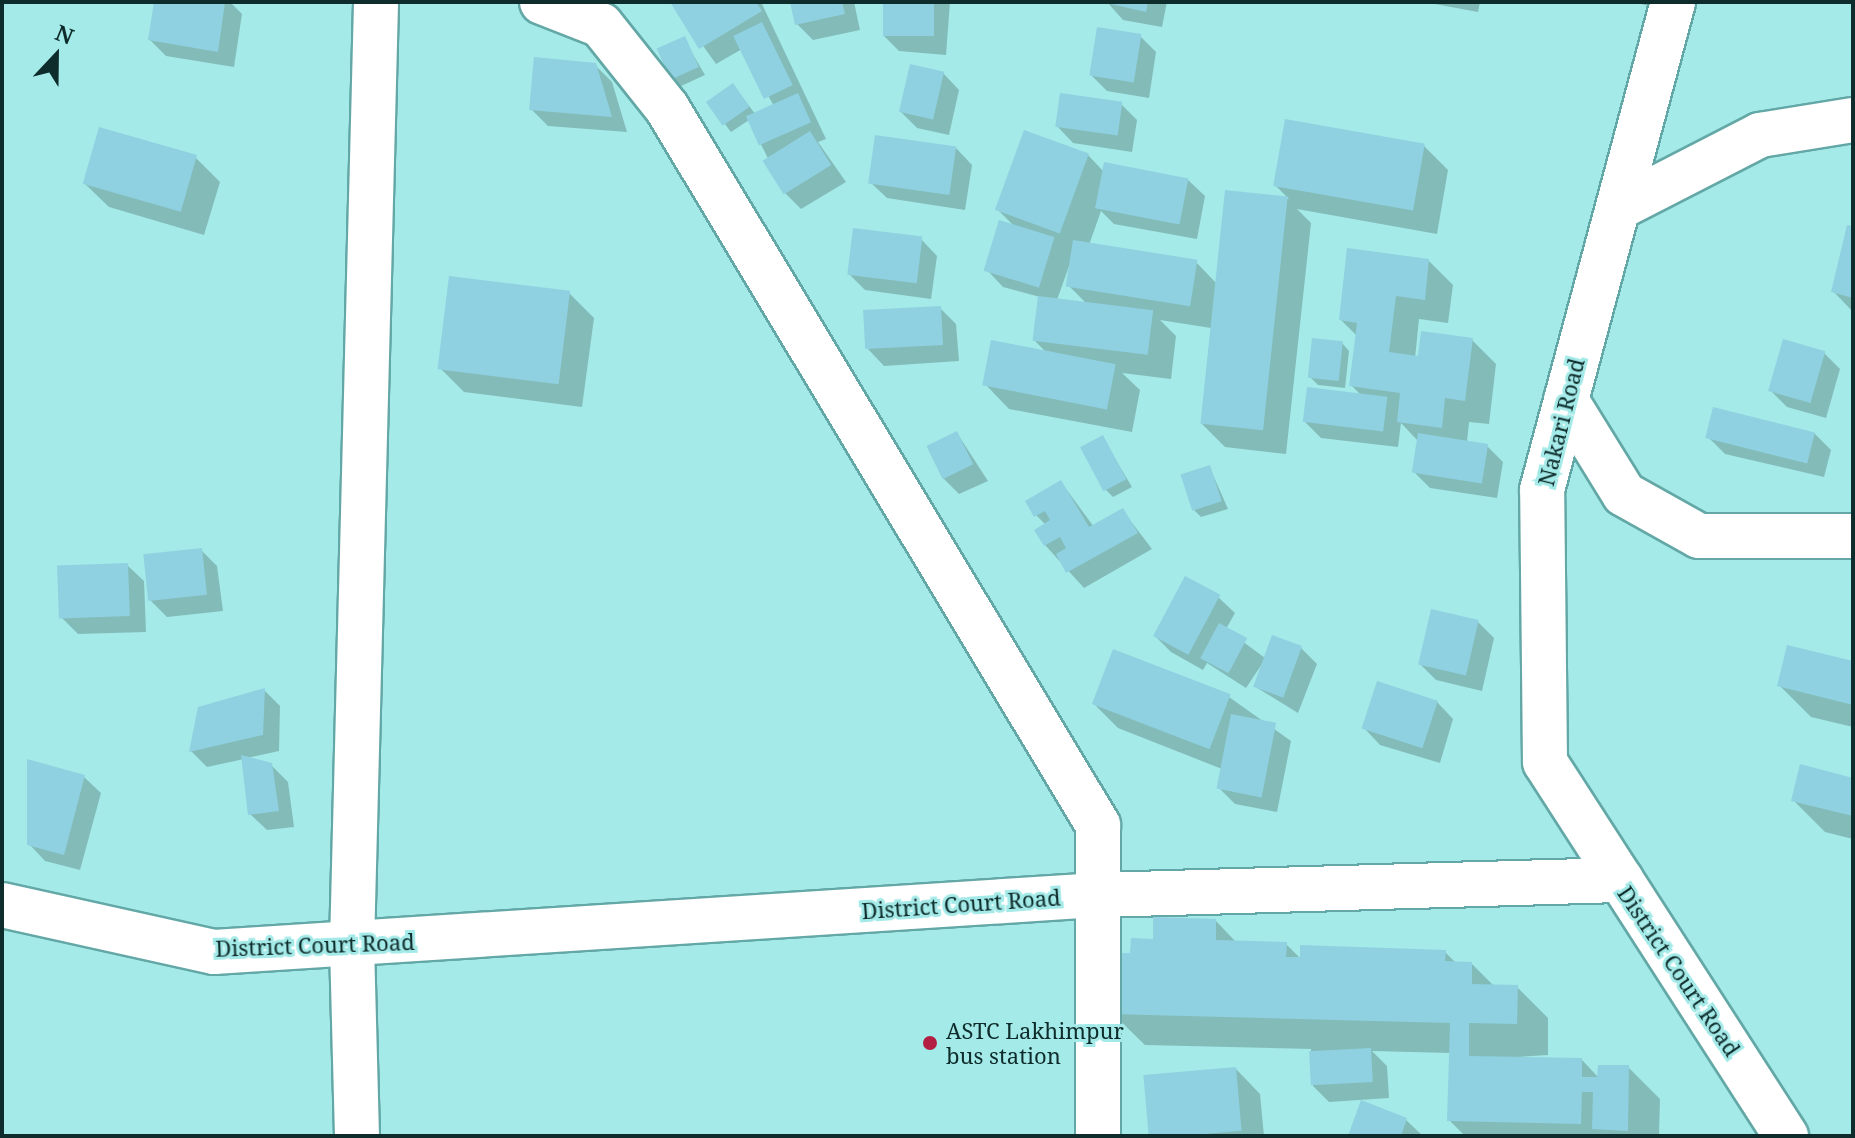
<!DOCTYPE html>
<style>
body{margin:0}
#map{position:relative;width:1855px;height:1138px;overflow:hidden;background:#a4eae8;font-family:"Noto Serif",serif}
div>[style]{position:absolute}
.shadow>*{inset:0;background:#0003}
.building>*{inset:0;background:#8fd1e0;transform-origin:0 0}
.roads{filter:drop-shadow(2px 0 #63a8a6) drop-shadow(-2px 0 #63a8a6) drop-shadow(0 2px #63a8a6) drop-shadow(0 -2px #63a8a6)}
.minor>*{height:44px;margin:-22px;padding:0 22px;transform-origin:22px;border-radius:22px;background:#fff}
.dots>*{width:22px;height:22px;translate:-50% -50%;box-sizing:border-box;border:4px solid #a4eae8;border-radius:50%}
span{translate:-50% -50%;white-space:nowrap;text-align:center;line-height:1.15;-webkit-text-stroke:6px #a4eae8;paint-order:stroke}
.street-label{font-size:22px;color:#0e2c2b}
.poi-label{font-size:22px;color:#0e2c2b}
.left{translate:0 -50%;text-align:left}
.frame{position:absolute;inset:0;border:4px solid #0e2c2b;pointer-events:none}
.north{position:absolute;left:16px;top:16px;width:80px;height:80px;-webkit-text-stroke:6px #a4eae8;paint-order:stroke;rotate:22deg;font-size:22px;font-weight:700;line-height:32px;text-align:center;color:#0e2c2b}
.north::after{content:'';display:block;margin:auto;width:28px;height:36px;background:#0e2c2b;clip-path:polygon(50% 0,100% 100%,50% 72%,0 100%)}
</style>
<div id="map">
<div class="shadow">
<i style="clip-path:polygon(156px 2px,230px 2px,242px 14px,234px 67px,166px 56px,150px 40px)"></i>
<i style="clip-path:polygon(672px 2px,761px 2px,826px 139px,818px 142px,846px 182px,801px 209px,785px 193px,749px 120px,731px 132px,708px 102px,733px 85px,756px 115px,774px 106px,742px 49px,716px 64px)"></i>
<i style="clip-path:polygon(792px 2px,854px 2px,860px 30px,813px 40px,797px 24px)"></i>
<i style="clip-path:polygon(885px 2px,950px 2px,946px 55px,899px 51px,883px 35px)"></i>
<i style="clip-path:polygon(1107px 2px,1167px 2px,1162px 27px,1123px 20px)"></i>
<i style="clip-path:polygon(1424px 2px,1480px 2px,1478px 12px)"></i>
<i style="clip-path:polygon(1632px 2px,1686px 2px,1684px 14px)"></i>
<i style="clip-path:polygon(1140px 36px,1156px 52px,1149px 98px,1107px 91px,1091px 75px)"></i>
<i style="clip-path:polygon(684px 39px,705px 75px,681px 86px,673px 78px)"></i>
<i style="clip-path:polygon(595px 65px,612px 82px,627px 132px,548px 126px,531px 109px)"></i>
<i style="clip-path:polygon(943px 73px,959px 90px,949px 135px,917px 128px,901px 112px)"></i>
<i style="clip-path:polygon(1121px 104px,1137px 120px,1132px 152px,1073px 143px,1057px 126px)"></i>
<i style="clip-path:polygon(evenodd,1424px 146px,1448px 170px,1437px 234px,1297px 209px,1311px 223px,1286px 454px,1225px 447px,1201px 423px,1211px 328px,1160px 320px,1176px 336px,1171px 379px,1122px 373px,1140px 390px,1132px 432px,1009px 409px,985px 384px,1047px 353px,1035px 341px,1040px 297px,1003px 287px,987px 270px,1015px 227px,997px 209px,1088px 155px,1104px 172px,1188px 180px,1205px 196px,1197px 239px,1114px 224px,1101px 211px,1089px 245px,1196px 262px,1216px 283px,1226px 192px,1289px 199px,1275px 185px,1424px 146px,1073px 255px,1068px 285px,1087px 304px,1057px 300px,1073px 255px)"></i>
<i style="clip-path:polygon(956px 148px,972px 165px,965px 210px,887px 198px,870px 182px)"></i>
<i style="clip-path:polygon(196px 158px,220px 182px,204px 235px,109px 207px,84px 183px)"></i>
<i style="clip-path:polygon(1853px 228px,1853px 312px,1833px 291px)"></i>
<i style="clip-path:polygon(921px 239px,937px 256px,931px 299px,865px 290px,849px 274px)"></i>
<i style="clip-path:polygon(1429px 261px,1453px 285px,1448px 323px,1419px 319px,1415px 358px,1472px 340px,1496px 364px,1489px 424px,1469px 422px,1467px 442px,1487px 446px,1503px 462px,1497px 498px,1430px 488px,1414px 472px,1418px 441px,1401px 423px,1398px 447px,1321px 438px,1305px 422px,1362px 396px,1351px 385px,1357px 336px,1341px 320px)"></i>
<i style="clip-path:polygon(569px 293px,594px 318px,582px 407px,464px 392px,440px 368px)"></i>
<i style="clip-path:polygon(940px 308px,956px 324px,959px 361px,884px 366px,868px 349px)"></i>
<i style="clip-path:polygon(1342px 343px,1349px 351px,1345px 388px,1318px 385px,1310px 377px)"></i>
<i style="clip-path:polygon(1823px 352px,1840px 369px,1826px 418px,1787px 407px,1771px 391px)"></i>
<i style="clip-path:polygon(957px 433px,988px 481px,959px 494px,943px 478px)"></i>
<i style="clip-path:polygon(1814px 433px,1831px 450px,1824px 477px,1725px 454px,1708px 437px)"></i>
<i style="clip-path:polygon(1102px 437px,1132px 487px,1113px 497px,1105px 489px)"></i>
<i style="clip-path:polygon(1210px 468px,1228px 509px,1201px 517px,1193px 509px)"></i>
<i style="clip-path:polygon(1061px 482px,1094px 527px,1123px 511px,1152px 549px,1084px 588px,1045px 545px,1046px 525px,1036px 515px)"></i>
<i style="clip-path:polygon(201px 550px,217px 566px,223px 611px,167px 617px,151px 601px)"></i>
<i style="clip-path:polygon(127px 565px,144px 581px,146px 632px,78px 634px,61px 617px)"></i>
<i style="clip-path:polygon(1218px 597px,1235px 613px,1226px 629px,1265px 658px,1301px 648px,1317px 664px,1298px 713px,1254px 686px,1264px 661px,1246px 688px,1207px 663px,1203px 670px,1171px 652px,1155px 636px)"></i>
<i style="clip-path:polygon(1478px 622px,1494px 638px,1482px 691px,1436px 680px,1420px 664px)"></i>
<i style="clip-path:polygon(1853px 664px,1853px 727px,1811px 717px,1779px 685px)"></i>
<i style="clip-path:polygon(264px 690px,280px 706px,279px 751px,247px 758px,271px 765px,288px 782px,294px 827px,267px 830px,250px 814px,244px 759px,207px 767px,191px 751px)"></i>
<i style="clip-path:polygon(1229px 697px,1291px 741px,1277px 812px,1235px 804px,1218px 787px,1222px 769px,1118px 728px,1093px 703px)"></i>
<i style="clip-path:polygon(1437px 702px,1453px 719px,1440px 763px,1380px 745px,1364px 728px)"></i>
<i style="clip-path:polygon(84px 777px,101px 793px,80px 870px,45px 861px,29px 844px)"></i>
<i style="clip-path:polygon(1853px 780px,1853px 839px,1825px 832px,1793px 800px)"></i>
<i style="clip-path:polygon(1216px 921px,1237px 943px,1286px 944px,1302px 960px,1445px 952px,1456px 963px,1472px 964px,1494px 986px,1517px 987px,1548px 1018px,1548px 1055px,1500px 1058px,1582px 1060px,1599px 1078px,1628px 1067px,1660px 1099px,1659px 1136px,1465px 1136px,1449px 1120px,1451px 1053px,1372px 1051px,1387px 1066px,1389px 1098px,1329px 1102px,1313px 1086px,1311px 1049px,1145px 1045px,1113px 1014px,1132px 955px)"></i>
<i style="clip-path:polygon(1236px 1069px,1260px 1094px,1264px 1136px,1150px 1136px,1145px 1078px)"></i>
<i style="clip-path:polygon(1406px 1120px,1423px 1136px,1350px 1136px)"></i>
</div>
<div class="building">
<i style="clip-path:polygon(154px 2px,225px 2px,218px 52px,148px 40px)"></i>
<i style="clip-path:polygon(670px 2px,756px 2px,762px 11px,699px 49px)"></i>
<i style="clip-path:polygon(790px 2px,842px 2px,845px 14px,795px 25px)"></i>
<i style="left:883px;top:2px;width:51px;height:34px"></i>
<i style="clip-path:polygon(1102px 2px,1148px 2px,1146px 12px)"></i>
<i style="left:762px;top:22px;width:70px;height:32px;rotate:64deg"></i>
<i style="left:1097px;top:27px;width:45px;height:49px;rotate:9deg"></i>
<i style="left:685px;top:36px;width:34px;height:31px;rotate:66deg"></i>
<i style="clip-path:polygon(534px 57px,596px 63px,612px 117px,529px 110px)"></i>
<i style="left:910px;top:64px;width:35px;height:49px;rotate:13deg"></i>
<i style="left:733px;top:83px;width:29px;height:33px;rotate:55deg"></i>
<i style="left:798px;top:93px;width:32px;height:57px;rotate:66deg"></i>
<i style="left:1060px;top:93px;width:63px;height:34px;rotate:8deg"></i>
<i style="left:1285px;top:119px;width:142px;height:68px;rotate:10deg"></i>
<i style="left:99px;top:127px;width:102px;height:59px;rotate:16deg"></i>
<i style="left:1024px;top:130px;width:69px;height:85px;rotate:20deg"></i>
<i style="left:810px;top:131px;width:40px;height:56px;rotate:58deg"></i>
<i style="left:875px;top:135px;width:82px;height:49px;rotate:8deg"></i>
<i style="left:1104px;top:162px;width:86px;height:47px;rotate:11deg"></i>
<i style="left:1225px;top:190px;width:63px;height:235px;rotate:6deg"></i>
<i style="left:999px;top:220px;width:58px;height:53px;rotate:17deg"></i>
<i style="clip-path:polygon(1847px 225px,1853px 226px,1853px 298px,1831px 292px)"></i>
<i style="left:853px;top:228px;width:70px;height:47px;rotate:7deg"></i>
<i style="left:1073px;top:240px;width:126px;height:47px;rotate:9deg"></i>
<i style="clip-path:polygon(1347px 248px,1429px 259px,1425px 300px,1396px 296px,1389px 352px,1418px 356px,1421px 331px,1473px 338px,1465px 401px,1445px 398px,1442px 428px,1397px 422px,1400px 393px,1349px 386px,1357px 323px,1339px 320px)"></i>
<i style="left:449px;top:276px;width:122px;height:94px;rotate:7deg"></i>
<i style="left:1038px;top:296px;width:116px;height:45px;rotate:7deg"></i>
<i style="left:941px;top:306px;width:39px;height:78px;rotate:87deg"></i>
<i style="left:1312px;top:338px;width:31px;height:40px;rotate:6deg"></i>
<i style="left:1783px;top:339px;width:44px;height:54px;rotate:16deg"></i>
<i style="left:991px;top:340px;width:127px;height:46px;rotate:11deg"></i>
<i style="left:1307px;top:387px;width:81px;height:35px;rotate:7deg"></i>
<i style="left:1713px;top:407px;width:105px;height:32px;rotate:14deg"></i>
<i style="left:957px;top:431px;width:37px;height:34px;rotate:64deg"></i>
<i style="left:1418px;top:433px;width:71px;height:40px;rotate:9deg"></i>
<i style="left:1103px;top:435px;width:50px;height:26px;rotate:62deg"></i>
<i style="left:1210px;top:465px;width:38px;height:31px;rotate:72deg"></i>
<i style="clip-path:polygon(1061px 480px,1089px 527px,1123px 508px,1138px 533px,1066px 573px,1056px 554px,1066px 548px,1060px 537px,1044px 546px,1034px 530px,1050px 520px,1045px 511px,1034px 517px,1025px 501px)"></i>
<i style="left:202px;top:548px;width:47px;height:59px;rotate:84deg"></i>
<i style="left:128px;top:563px;width:53px;height:71px;rotate:88deg"></i>
<i style="left:1185px;top:576px;width:40px;height:68px;rotate:28deg"></i>
<i style="left:1431px;top:609px;width:49px;height:57px;rotate:13deg"></i>
<i style="left:1219px;top:623px;width:32px;height:40px;rotate:28deg"></i>
<i style="left:1272px;top:635px;width:32px;height:55px;rotate:20deg"></i>
<i style="clip-path:polygon(1787px 645px,1853px 661px,1853px 705px,1777px 686px)"></i>
<i style="left:1113px;top:649px;width:126px;height:59px;rotate:21deg"></i>
<i style="left:1377px;top:681px;width:64px;height:50px;rotate:18deg"></i>
<i style="clip-path:polygon(265px 688px,263px 735px,189px 752px,198px 707px)"></i>
<i style="left:1231px;top:714px;width:46px;height:76px;rotate:11deg"></i>
<i style="clip-path:polygon(241px 755px,272px 763px,279px 811px,248px 815px)"></i>
<i style="clip-path:polygon(27px 759px,85px 775px,64px 855px,27px 845px)"></i>
<i style="clip-path:polygon(1800px 764px,1853px 778px,1853px 816px,1791px 801px)"></i>
<i style="clip-path:polygon(1153px 917px,1216px 919px,1216px 940px,1287px 942px,1286px 957px,1300px 957px,1300px 945px,1446px 950px,1445px 961px,1472px 962px,1472px 984px,1518px 985px,1517px 1024px,1469px 1023px,1469px 1056px,1582px 1058px,1582px 1077px,1597px 1077px,1598px 1065px,1629px 1065px,1628px 1131px,1592px 1129px,1593px 1092px,1582px 1092px,1581px 1124px,1447px 1121px,1450px 1023px,1111px 1014px,1113px 953px,1130px 953px,1131px 938px,1153px 939px)"></i>
<i style="left:1371px;top:1048px;width:34px;height:62px;rotate:87deg"></i>
<i style="left:1236px;top:1067px;width:64px;height:93px;rotate:85deg"></i>
<i style="clip-path:polygon(1361px 1100px,1407px 1118px,1401px 1136px,1348px 1136px)"></i>
</div>
<div class="roads">
<div class="minor">
<i style="left:542px;top:2px;width:63px;rotate:21.3deg"></i>
<i style="left:601px;top:25px;width:106px;rotate:51.5deg"></i>
<i style="left:667px;top:108px;width:837px;rotate:58.99deg"></i>
<i style="left:1098px;top:825px;width:311px;rotate:90deg"></i>
<i style="left:1618px;top:208px;width:160px;rotate:-27.2deg"></i>
<i style="left:1760px;top:135px;width:94px;rotate:-9.2deg"></i>
<i style="left:1566px;top:400px;width:110px;rotate:58.3deg"></i>
<i style="left:1624px;top:494px;width:86px;rotate:29.2deg"></i>
<i style="left:1699px;top:536px;width:154px"></i>
<i style="left:1621px;top:880px;width:140px;rotate:-122.8deg"></i>
<i style="left:1545px;top:762px;width:272px;rotate:-90.6deg"></i>
<i style="left:1542px;top:490px;width:505px;rotate:-74.97deg"></i>
<i style="left:2px;top:905px;width:217px;rotate:12.5deg"></i>
<i style="left:214px;top:952px;width:887px;rotate:-3.69deg"></i>
<i style="left:1099px;top:895px;width:522px;rotate:-1.65deg"></i>
<i style="left:1621px;top:880px;width:305px;rotate:57.2deg"></i>
<i style="left:357px;top:1136px;width:191px;rotate:-91.5deg"></i>
<i style="left:352px;top:945px;width:943px;rotate:-88.54deg"></i>
</div>
</div>
<div class="dots">
<i style="left:930px;top:1043px;background:#b21f43"></i>
</div>
<div class="street-label">
<span style="left:1561px;top:422px;rotate:-76deg">Nakari Road</span>
<span style="left:961px;top:904px;rotate:-4deg">District Court Road</span>
<span style="left:315px;top:945px;rotate:-2deg">District Court Road</span>
<span style="left:1679px;top:971px;rotate:56deg">District Court Road</span>
</div>
<div class="poi-label">
<span class="left" style="left:946px;top:1043px">ASTC Lakhimpur<br>bus station</span>
</div>
<div class="frame"></div>
<div class="north">N</div>
</div>
